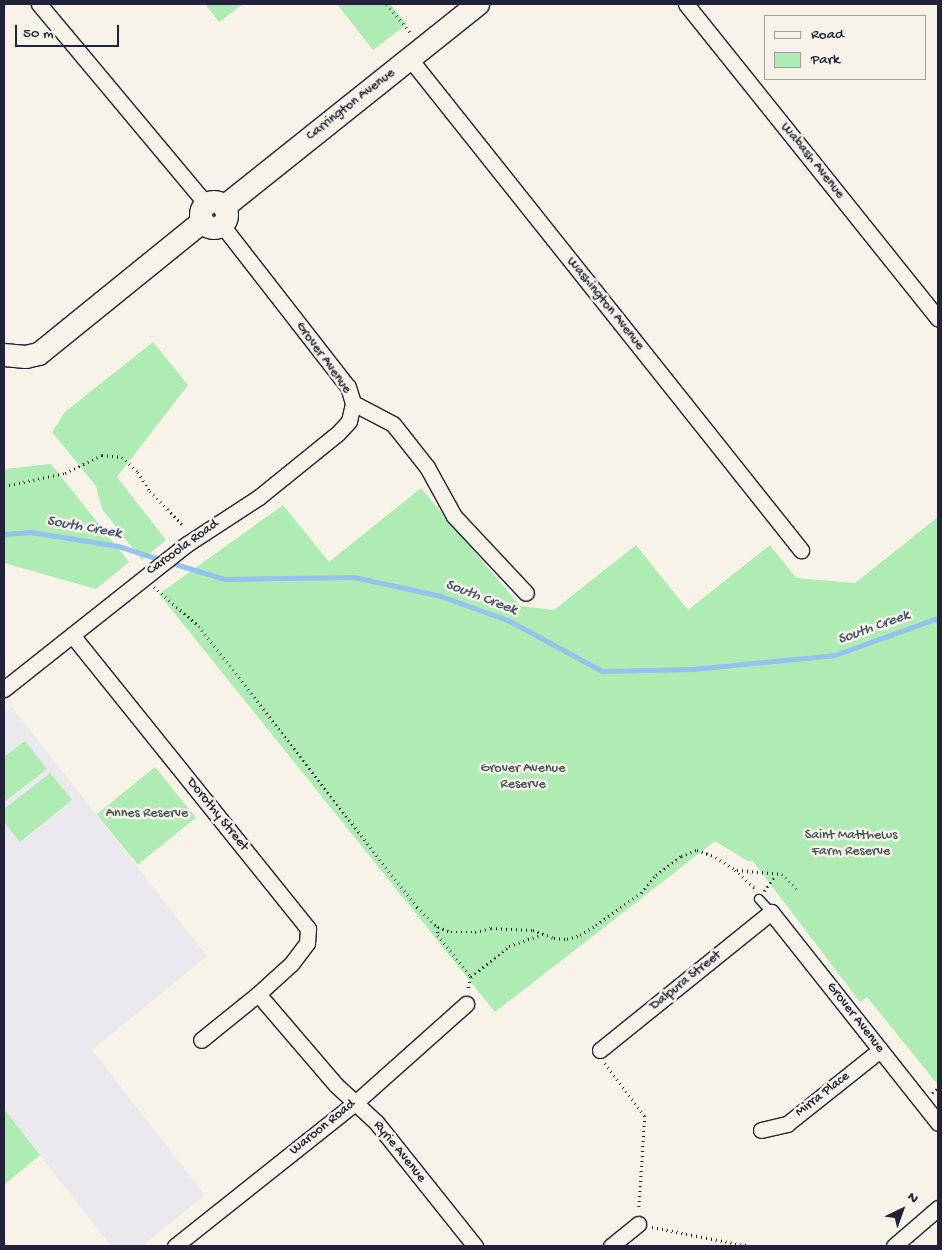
<!DOCTYPE html>
<style>
body{margin:0}
#map{position:relative;width:942px;height:1250px;overflow:hidden;background:#f7f3e8;font-family:"Gochi Hand",sans-serif}
div>[style]{position:absolute}
.built>*{inset:0;background:#ebe9ed}
.green>*{inset:0;background:#afecb3;transform-origin:0 0}
.stream>*{height:4.5px;margin:-2.25px;padding:0 2.25px;transform-origin:2.25px;border-radius:2.25px;background:#93c3ee}
.path>*{height:2.5px;margin-top:-1.25px;transform-origin:0;background:repeating-linear-gradient(90deg,#22223b 0 1px,transparent 0 5px)}
.roads{filter:drop-shadow(1px 0 #22223b) drop-shadow(-1px 0 #22223b) drop-shadow(0 1px #22223b) drop-shadow(0 -1px #22223b)}
.lane>*{height:8px;margin:-4px;padding:0 4px;transform-origin:4px;border-radius:4px;background:#f7f3e8}
.street>*{height:15px;margin:-7.5px;padding:0 7.5px;transform-origin:7.5px;border-radius:7.5px;background:#f7f3e8}
.secondary>*{height:22px;margin:-11px;padding:0 11px;transform-origin:11px;border-radius:11px;background:#f7f3e8}
.secondary>.ring{margin:-11px;padding:0;box-sizing:content-box;background:none;border:22px solid #f7f3e8;border-radius:50%}
span{translate:-50% -50%;white-space:nowrap;text-align:center;line-height:1.15;-webkit-text-stroke:5px #f7f3e8;paint-order:stroke}
.street-label{font-size:14px;color:#22223b}
.park-label{font-size:14px;color:#455459}
.water-label{font-size:15px;color:#445271;font-style:italic}
.frame{position:absolute;inset:0;border:5px solid #22223b;pointer-events:none}
.legend{position:absolute;left:764px;top:15px;width:162px;height:65px;box-sizing:border-box;background:#f7f3e8;border:1px solid #a29fa3;margin:0;padding:6px 9px;list-style:none;font-size:15px;color:#22223b}
.legend li{display:flex;align-items:center;gap:10px;height:25px}
.legend b{width:25px;border:1px solid #a29fa3}
.north{position:absolute;left:877px;top:1185px;width:50px;height:50px;-webkit-text-stroke:4px #f7f3e8;paint-order:stroke;rotate:42deg;font-size:14px;font-weight:700;line-height:20px;text-align:center;color:#22223b}
.north::after{content:'';display:block;margin:auto;width:18px;height:22px;background:#22223b;clip-path:polygon(50% 0,100% 100%,50% 72%,0 100%)}
.scale{position:absolute;left:15px;top:25px;width:104px;height:22px;box-sizing:border-box;border:2px solid #22223b;border-top:0;padding-left:6px;font-size:15px;line-height:18px;white-space:nowrap;color:#22223b;-webkit-text-stroke:4px #f7f3e8;paint-order:stroke}
</style>
<div id="map">
<div class="built">
<i style="clip-path:polygon(12px 707px,207px 956px,92px 1050px,205px 1195px,142px 1246px,111px 1246px,4px 1109px,4px 713px)"></i>
</div>
<div class="green">
<i style="clip-path:polygon(205px 4px,243px 4px,219px 22px)"></i>
<i style="clip-path:polygon(337px 4px,390px 4px,407px 24px,373px 50px)"></i>
<i style="clip-path:polygon(153px 342px,188px 385px,117px 477px,166px 540px,142px 560px,102px 509px,96px 486px,52px 432px,65px 412px)"></i>
<i style="clip-path:polygon(51px 464px,129px 562px,96px 589px,4px 563px,4px 469px)"></i>
<i style="clip-path:polygon(421px 488px,520px 606px,554px 610px,636px 545px,688px 610px,770px 545px,796px 578px,855px 583px,938px 517px,938px 1085px,867px 997px,860px 1002px,752px 860px,749px 862px,715px 841px,495px 1012px,159px 594px,283px 505px,329px 562px)"></i>
<i style="clip-path:polygon(25px 741px,47px 769px,4px 802px,4px 757px)"></i>
<i style="left:155px;top:767px;width:65px;height:75px;rotate:51deg"></i>
<i style="clip-path:polygon(50px 773px,72px 800px,20px 842px,4px 822px,4px 809px)"></i>
<i style="clip-path:polygon(4px 1109px,40px 1155px,4px 1185px)"></i>
</div>
<div class="stream">
<i style="left:4px;top:534px;width:27px;rotate:-4deg"></i>
<i style="left:31px;top:532px;width:88px;rotate:9.1deg"></i>
<i style="left:118px;top:546px;width:46px;rotate:17.7deg"></i>
<i style="left:169px;top:562px;width:59px;rotate:16.9deg"></i>
<i style="left:225px;top:579px;width:129px;rotate:-0.9deg"></i>
<i style="left:354px;top:577px;width:89px;rotate:12.3deg"></i>
<i style="left:441px;top:596px;width:73px;rotate:19.9deg"></i>
<i style="left:510px;top:621px;width:105px;rotate:28.5deg"></i>
<i style="left:602px;top:671px;width:91px;rotate:-1.3deg"></i>
<i style="left:693px;top:669px;width:143px;rotate:-5.6deg"></i>
<i style="left:835px;top:655px;width:109px;rotate:-19.8deg"></i>
</div>
<div class="path">
<i style="left:387px;top:4px;width:40px;rotate:51deg"></i>
<i style="left:4px;top:486px;width:62px;rotate:-12deg"></i>
<i style="left:65px;top:473px;width:41px;rotate:-25.9deg"></i>
<i style="left:102px;top:455px;width:20px;rotate:6deg"></i>
<i style="left:122px;top:457px;width:22px;rotate:43deg"></i>
<i style="left:138px;top:472px;width:22px;rotate:58deg"></i>
<i style="left:150px;top:491px;width:46px;rotate:45.9deg"></i>
<i style="left:154px;top:587px;width:60px;rotate:40.9deg"></i>
<i style="left:199px;top:626px;width:356px;rotate:52.2deg"></i>
<i style="left:417px;top:907px;width:29px;rotate:44deg"></i>
<i style="left:438px;top:927px;width:14px;rotate:21deg"></i>
<i style="left:451px;top:932px;width:24px"></i>
<i style="left:475px;top:932px;width:16px;rotate:-14deg"></i>
<i style="left:491px;top:928px;width:42px;rotate:2.7deg"></i>
<i style="left:533px;top:930px;width:22px;rotate:21deg"></i>
<i style="left:554px;top:938px;width:13px;rotate:4deg"></i>
<i style="left:567px;top:939px;width:14px;rotate:-17deg"></i>
<i style="left:580px;top:935px;width:19px;rotate:-32deg"></i>
<i style="left:596px;top:925px;width:55px;rotate:-35.4deg"></i>
<i style="left:641px;top:893px;width:23px;rotate:-50deg"></i>
<i style="left:656px;top:875px;width:31px;rotate:-37deg"></i>
<i style="left:681px;top:856px;width:17px;rotate:-21deg"></i>
<i style="left:697px;top:850px;width:20px;rotate:20deg"></i>
<i style="left:716px;top:857px;width:23px;rotate:34deg"></i>
<i style="left:735px;top:870px;width:30px;rotate:42deg"></i>
<i style="left:737px;top:870px;width:45px;rotate:5.1deg"></i>
<i style="left:782px;top:874px;width:21px;rotate:45deg"></i>
<i style="left:764px;top:891px;width:19px;rotate:-55deg"></i>
<i style="left:438px;top:927px;width:8px;rotate:90deg"></i>
<i style="left:438px;top:935px;width:53px;rotate:51.8deg"></i>
<i style="left:471px;top:977px;width:14px;rotate:102deg"></i>
<i style="left:471px;top:977px;width:49px;rotate:-39.2deg"></i>
<i style="left:509px;top:946px;width:37px;rotate:-19deg"></i>
<i style="left:605px;top:1063px;width:66px;rotate:53deg"></i>
<i style="left:645px;top:1116px;width:94px;rotate:93.7deg"></i>
<i style="left:932px;top:1093px;width:8px;rotate:-40deg"></i>
<i style="left:652px;top:1227px;width:98px;rotate:11.2deg"></i>
</div>
<div class="roads">
<div class="lane">
<i style="left:759px;top:899px;width:18px;rotate:47deg"></i>
</div>
<div class="street">
<i style="left:39px;top:4px;width:261px;rotate:50.1deg"></i>
<i style="left:686px;top:4px;width:403px;rotate:51.3deg"></i>
<i style="left:410px;top:59px;width:628px;rotate:51.47deg"></i>
<i style="left:353px;top:403px;width:45px;rotate:27.7deg"></i>
<i style="left:393px;top:424px;width:55px;rotate:51.7deg"></i>
<i style="left:427px;top:467px;width:56px;rotate:61.1deg"></i>
<i style="left:454px;top:516px;width:105px;rotate:46.9deg"></i>
<i style="left:72px;top:635px;width:377px;rotate:51.2deg"></i>
<i style="left:308px;top:929px;width:14px;rotate:94deg"></i>
<i style="left:307px;top:943px;width:26px;rotate:127deg"></i>
<i style="left:291px;top:964px;width:45px;rotate:137.7deg"></i>
<i style="left:258px;top:994px;width:73px;rotate:141.1deg"></i>
<i style="left:4px;top:689px;width:233px;rotate:-38.4deg"></i>
<i style="left:187px;top:544px;width:86px;rotate:-33.1deg"></i>
<i style="left:259px;top:497px;width:102px;rotate:-39deg"></i>
<i style="left:338px;top:433px;width:16px;rotate:-47deg"></i>
<i style="left:349px;top:421px;width:18px;rotate:-77deg"></i>
<i style="left:353px;top:403px;width:17px;rotate:-107deg"></i>
<i style="left:348px;top:387px;width:205px;rotate:-127.9deg"></i>
<i style="left:258px;top:994px;width:120px;rotate:49.4deg"></i>
<i style="left:336px;top:1085px;width:54px;rotate:42.8deg"></i>
<i style="left:376px;top:1122px;width:159px;rotate:51.4deg"></i>
<i style="left:600px;top:1050px;width:220px;rotate:-38.9deg"></i>
<i style="left:771px;top:912px;width:269px;rotate:51.6deg"></i>
<i style="left:761px;top:1130px;width:27px;rotate:-13deg"></i>
<i style="left:787px;top:1124px;width:119px;rotate:-38.5deg"></i>
<i style="left:175px;top:1246px;width:230px;rotate:-38.5deg"></i>
<i style="left:355px;top:1103px;width:149px;rotate:-41.7deg"></i>
<i style="left:611px;top:1246px;width:35px;rotate:-39deg"></i>
<i style="left:894px;top:1246px;width:58px;rotate:-40.8deg"></i>
</div>
<div class="secondary">
<i class="ring" style="left:201px;top:202px;width:4px;height:4px"></i>
<i style="left:224px;top:207px;width:325px;rotate:-38.6deg"></i>
<i style="left:4px;top:355px;width:22px;rotate:5deg"></i>
<i style="left:26px;top:357px;width:13px;rotate:-13deg"></i>
<i style="left:39px;top:354px;width:210px;rotate:-39deg"></i>
</div>
</div>
<div class="street-label">
<span style="left:351px;top:105px;rotate:-38deg">Carrington Avenue</span>
<span style="left:812px;top:161px;rotate:51deg">Wabash Avenue</span>
<span style="left:605px;top:304px;rotate:51deg">Washington Avenue</span>
<span style="left:323px;top:358px;rotate:54deg">Grover Avenue</span>
<span style="left:183px;top:548px;rotate:-36deg">Carcoola Road</span>
<span style="left:217px;top:815px;rotate:51deg">Dorothy Street</span>
<span style="left:686px;top:981px;rotate:-39deg">Dalpura Street</span>
<span style="left:855px;top:1018px;rotate:52deg">Grover Avenue</span>
<span style="left:823px;top:1095px;rotate:-38deg">Mirra Place</span>
<span style="left:323px;top:1128px;rotate:-39deg">Waroon Road</span>
<span style="left:399px;top:1152px;rotate:51deg">Ryrie Avenue</span>
</div>
<div class="park-label">
<span style="left:523px;top:777px">Grover Avenue<br>Reserve</span>
<span style="left:147px;top:814px">Annes Reserve</span>
<span style="left:851px;top:844px">Saint Matthews<br>Farm Reserve</span>
</div>
<div class="water-label">
<span style="left:84px;top:528px;rotate:10deg">South Creek</span>
<span style="left:481px;top:598px;rotate:21deg">South Creek</span>
<span style="left:874px;top:628px;rotate:-20deg">South Creek</span>
</div>
<div class="frame"></div>
<ul class="legend">
<li><b style="height:6px;background:#f7f3e8"></b>Road</li>
<li><b style="height:14px;background:#afecb3"></b>Park</li>
</ul>
<div class="north">N</div>
<div class="scale">50 m</div>
</div>
